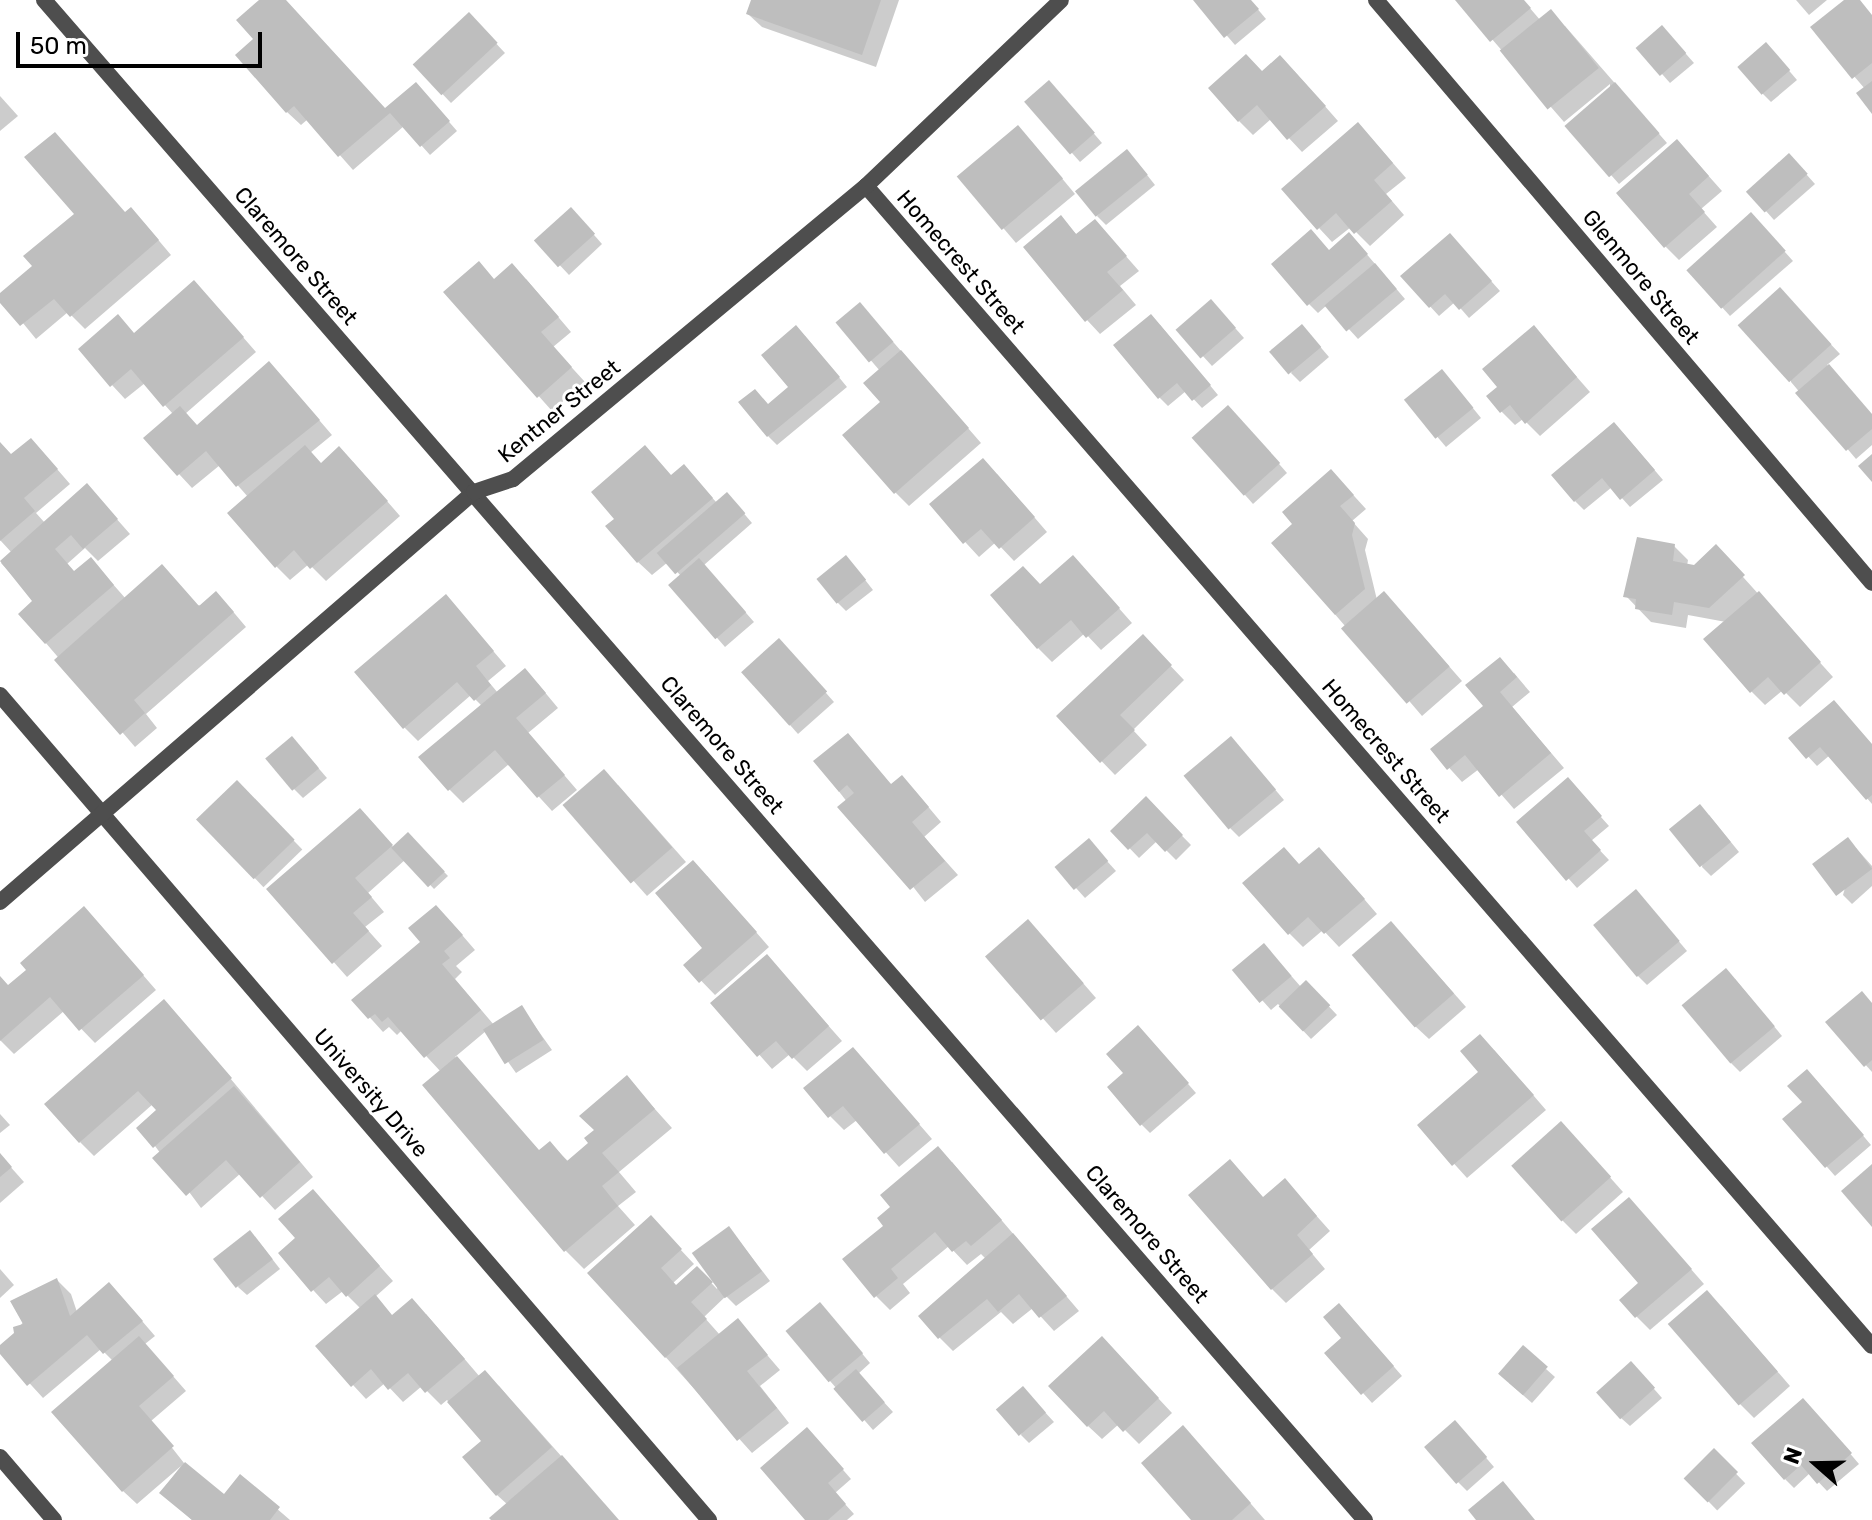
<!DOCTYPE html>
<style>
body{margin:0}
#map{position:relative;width:1872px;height:1520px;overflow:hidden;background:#fff;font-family:Rubik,sans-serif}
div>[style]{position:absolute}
.shadow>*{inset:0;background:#0003;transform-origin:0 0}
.building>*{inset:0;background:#bebebe;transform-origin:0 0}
.minor>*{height:16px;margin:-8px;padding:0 8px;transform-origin:8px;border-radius:8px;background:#4e4e4e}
span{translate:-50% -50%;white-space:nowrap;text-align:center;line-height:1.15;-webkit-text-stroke:6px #fff;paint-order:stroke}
.street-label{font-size:22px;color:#000}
.north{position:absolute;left:1776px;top:1424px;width:80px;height:80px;-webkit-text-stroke:6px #fff;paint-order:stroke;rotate:290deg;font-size:22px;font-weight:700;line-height:32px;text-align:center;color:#000}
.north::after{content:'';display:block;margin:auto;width:28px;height:36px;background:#000;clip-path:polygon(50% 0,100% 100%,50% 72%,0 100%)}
.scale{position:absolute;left:16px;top:32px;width:246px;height:36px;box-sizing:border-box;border:4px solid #000;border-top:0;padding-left:10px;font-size:24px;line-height:28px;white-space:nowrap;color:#000;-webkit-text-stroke:6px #fff;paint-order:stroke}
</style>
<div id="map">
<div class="shadow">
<i style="clip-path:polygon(262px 0,285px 0,385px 111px,424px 93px,457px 131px,430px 155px,404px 126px,353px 170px,308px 119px,301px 125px,287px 112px,256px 39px)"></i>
<i style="clip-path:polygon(753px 0,899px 0,876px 67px,762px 27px,748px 14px)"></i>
<i style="clip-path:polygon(1196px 0,1250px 0,1266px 19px,1235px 45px)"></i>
<i style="clip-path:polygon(1458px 0,1523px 0,1541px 21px,1565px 26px,1667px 143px,1619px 184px,1611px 175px,1610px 84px,1564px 122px)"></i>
<i style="clip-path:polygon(1796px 0,1827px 0,1809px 15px)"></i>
<i style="clip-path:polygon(1847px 0,1859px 0,1872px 16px,1872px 110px,1865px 89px,1813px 28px)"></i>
<i style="clip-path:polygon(477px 23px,505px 53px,451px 103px,414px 64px)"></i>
<i style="clip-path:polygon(1671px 37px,1694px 63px,1670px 83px,1639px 48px)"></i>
<i style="clip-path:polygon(1774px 53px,1797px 80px,1771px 102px,1762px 93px)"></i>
<i style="clip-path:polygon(1294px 71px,1338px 121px,1302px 152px,1271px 119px,1253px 135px,1239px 121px,1262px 73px)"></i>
<i style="clip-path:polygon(1058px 92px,1102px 143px,1080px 162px,1027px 102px)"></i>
<i style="clip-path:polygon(0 96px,18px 116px,0 131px)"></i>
<i style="clip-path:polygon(1371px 138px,1406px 178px,1386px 194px,1404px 215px,1370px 246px,1351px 227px,1332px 242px,1319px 228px)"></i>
<i style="clip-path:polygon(1031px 141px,1075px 194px,1016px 243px,959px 176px)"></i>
<i style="clip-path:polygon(1690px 155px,1722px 191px,1701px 209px,1717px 227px,1679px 260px,1665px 246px)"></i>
<i style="clip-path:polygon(1136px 161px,1155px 185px,1106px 225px,1097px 216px)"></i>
<i style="clip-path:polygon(1798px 165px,1815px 184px,1774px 220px,1748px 191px)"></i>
<i style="clip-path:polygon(126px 214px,144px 223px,171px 255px,85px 329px,68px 312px,36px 339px,0 295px)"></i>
<i style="clip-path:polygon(1060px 218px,1078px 236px,1095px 221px,1139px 271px,1120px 286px,1136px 305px,1100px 334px,1087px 320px)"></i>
<i style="clip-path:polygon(580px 219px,602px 244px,569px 275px,537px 241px)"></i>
<i style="clip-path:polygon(1760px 224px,1793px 261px,1730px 316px,1688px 270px)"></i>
<i style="clip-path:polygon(1358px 244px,1405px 299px,1358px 339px,1327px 305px,1318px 313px,1309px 304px,1330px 252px)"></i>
<i style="clip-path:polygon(1459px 245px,1500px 291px,1469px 318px,1455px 302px,1439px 316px,1403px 277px)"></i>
<i style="clip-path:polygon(526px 279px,571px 332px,553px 347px,585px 382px,552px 411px,446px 292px)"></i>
<i style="clip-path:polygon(208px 297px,256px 352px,185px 414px,198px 427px,283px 378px,332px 435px,310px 453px,321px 465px,353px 462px,400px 516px,326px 581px,309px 564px,290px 580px,276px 566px,248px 497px,220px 465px,192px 488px,179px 474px,173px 414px,145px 383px,125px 399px,112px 385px,135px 335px)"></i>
<i style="clip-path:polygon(1788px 299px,1840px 354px,1827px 365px,1872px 415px,1872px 445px,1856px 459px,1791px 382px)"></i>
<i style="clip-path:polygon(1220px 311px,1244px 338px,1212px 366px,1179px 330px)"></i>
<i style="clip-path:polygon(868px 313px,981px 443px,909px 506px,895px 492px,880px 371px,838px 322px)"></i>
<i style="clip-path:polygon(1160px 325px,1218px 395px,1202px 408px,1186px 391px,1168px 406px,1159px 397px)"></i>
<i style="clip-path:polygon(1534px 328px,1590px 392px,1540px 436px,1523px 419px,1515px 425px,1501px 411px,1499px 387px)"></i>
<i style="clip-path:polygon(805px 336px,847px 387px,777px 445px,768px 436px,769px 406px,791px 387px)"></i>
<i style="clip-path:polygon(1311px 336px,1329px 357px,1300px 382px,1291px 373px)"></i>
<i style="clip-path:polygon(1451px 381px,1481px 418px,1446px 447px,1406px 400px)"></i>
<i style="clip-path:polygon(1237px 416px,1287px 473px,1253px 504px,1194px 437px)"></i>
<i style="clip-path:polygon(1623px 433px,1663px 480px,1630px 507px,1612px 487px,1584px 510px,1575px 501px)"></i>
<i style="clip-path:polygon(0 443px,12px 456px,44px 454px,70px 484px,36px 513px,45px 523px,100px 500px,130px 534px,98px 561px,85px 548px,67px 564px,75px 573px,104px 574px,126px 599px,230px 608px,246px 627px,146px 714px,157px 728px,135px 747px,21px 614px,35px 601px,1px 563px,12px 553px,0 540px)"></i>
<i style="clip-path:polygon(997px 474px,1047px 532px,1014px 561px,996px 542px,979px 557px,931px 505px)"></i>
<i style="clip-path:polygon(672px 477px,697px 481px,717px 503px,735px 503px,752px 523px,704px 565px,754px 622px,725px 647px,671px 585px,681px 576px,668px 562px,652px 575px,638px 562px)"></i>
<i style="clip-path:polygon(1345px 486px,1366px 509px,1352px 521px,1368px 539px,1365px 550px,1377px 600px,1398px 608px,1462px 681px,1422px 716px,1274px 543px)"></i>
<i style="clip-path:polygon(1674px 546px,1688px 560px,1687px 566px,1694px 567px,1716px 547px,1833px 677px,1800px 707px,1783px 690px,1765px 705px,1751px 691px,1726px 622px,1688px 615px,1686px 628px,1651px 622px,1626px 596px)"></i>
<i style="clip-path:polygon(855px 567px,873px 590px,846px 611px,837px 602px)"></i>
<i style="clip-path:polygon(1086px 571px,1132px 623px,1101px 650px,1085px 633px,1052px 662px,1038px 648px,1040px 586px)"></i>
<i style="clip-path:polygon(459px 611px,506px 666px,488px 681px,498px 693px,538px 684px,558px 708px,528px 733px,577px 790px,552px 811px,509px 764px,463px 803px,449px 789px,482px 706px,471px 695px,418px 741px,404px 727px)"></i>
<i style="clip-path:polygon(1143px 637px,1184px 680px,1133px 730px,1147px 745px,1115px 775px,1059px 717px)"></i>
<i style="clip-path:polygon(788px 650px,834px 702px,798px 734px,743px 672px)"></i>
<i style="clip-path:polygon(1514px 673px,1530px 692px,1512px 707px,1564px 768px,1514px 809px,1479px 769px,1462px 782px,1433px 750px,1485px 706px)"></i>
<i style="clip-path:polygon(1791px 738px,1872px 745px,1872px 804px,1830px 755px,1817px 766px)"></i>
<i style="clip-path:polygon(301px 748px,327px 778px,303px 798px,294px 789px)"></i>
<i style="clip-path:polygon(1240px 748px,1284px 800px,1239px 837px,1230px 828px)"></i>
<i style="clip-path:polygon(816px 762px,915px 791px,941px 822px,924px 837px,958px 875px,925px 902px)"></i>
<i style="left:237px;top:782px;width:94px;height:54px;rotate:46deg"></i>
<i style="clip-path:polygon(618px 785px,686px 862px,647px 896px,566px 805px)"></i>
<i style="clip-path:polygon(1576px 789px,1609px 826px,1591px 841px,1609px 860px,1577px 888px,1519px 823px)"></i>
<i style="clip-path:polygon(1146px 799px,1191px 845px,1176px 860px,1157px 841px,1139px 858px,1113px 831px)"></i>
<i style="clip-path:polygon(1709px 815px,1739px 852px,1711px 876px,1702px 867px)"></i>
<i style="clip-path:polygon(373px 824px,394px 848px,408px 835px,448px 876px,434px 889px,406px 859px,368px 893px,384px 912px,365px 927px,382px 946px,347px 977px,269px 889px)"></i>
<i style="clip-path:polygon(1856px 848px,1872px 866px,1872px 886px,1852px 904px,1843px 895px)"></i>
<i style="clip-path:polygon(1097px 850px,1116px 871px,1085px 898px,1058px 868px)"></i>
<i style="clip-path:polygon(1333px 863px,1377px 914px,1339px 947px,1323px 930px,1303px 947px,1289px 933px,1300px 866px)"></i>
<i style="clip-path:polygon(707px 876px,769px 947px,715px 995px,686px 965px,705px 948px)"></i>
<i style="clip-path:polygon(1645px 901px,1687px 951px,1647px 985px,1638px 976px)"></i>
<i style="clip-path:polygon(450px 921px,475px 950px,456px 966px,462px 972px,455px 979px,494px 1025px,522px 1008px,552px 1050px,516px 1073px,486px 1031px,455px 1057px,540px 1152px,550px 1144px,569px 1162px,591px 1144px,627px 1078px,672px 1128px,619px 1172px,636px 1192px,618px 1206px,635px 1225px,584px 1269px,565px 1250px,441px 1072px,402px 1030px,397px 1035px,389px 1027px,383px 1032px,354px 1000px)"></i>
<i style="clip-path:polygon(98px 923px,156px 990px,95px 1043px,64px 1011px,14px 1054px,0 1040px,0 979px,9px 987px)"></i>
<i style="clip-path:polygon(1042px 936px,1096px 998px,1056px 1033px,988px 957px)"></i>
<i style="clip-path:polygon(1405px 938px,1466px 1007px,1429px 1039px,1415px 1026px)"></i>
<i style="clip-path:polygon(1272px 954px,1301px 987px,1306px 982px,1337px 1015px,1311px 1039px,1278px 1004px,1271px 1010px,1235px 970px)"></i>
<i style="clip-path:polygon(780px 971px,842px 1041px,807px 1071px,790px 1054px,772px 1069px,713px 1003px)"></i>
<i style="clip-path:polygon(1735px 979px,1782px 1036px,1740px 1072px,1731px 1063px)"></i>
<i style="clip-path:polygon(1872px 1005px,1872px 1072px,1828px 1023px)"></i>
<i style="clip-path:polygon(178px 1016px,313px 1177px,275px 1210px,241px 1173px,201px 1208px,155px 1146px,158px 1111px,153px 1104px,94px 1156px,80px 1142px)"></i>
<i style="clip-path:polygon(1147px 1037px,1196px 1093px,1150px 1133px,1141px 1124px,1126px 1073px)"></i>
<i style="clip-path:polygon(1494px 1050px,1546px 1110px,1467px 1178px,1419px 1125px,1481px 1072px)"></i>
<i style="clip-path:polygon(866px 1063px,932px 1139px,899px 1167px,857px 1120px,844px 1130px,830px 1116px)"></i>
<i style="clip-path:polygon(1816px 1080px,1871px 1145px,1835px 1176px,1785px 1119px,1804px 1102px)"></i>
<i style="clip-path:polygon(0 1114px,10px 1125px,0 1133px)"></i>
<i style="clip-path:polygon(1575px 1138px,1623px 1192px,1576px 1234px,1562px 1220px)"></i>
<i style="clip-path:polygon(0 1155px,24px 1182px,0 1203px)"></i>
<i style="clip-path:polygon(1230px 1161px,1264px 1199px,1298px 1195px,1330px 1231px,1309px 1250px,1325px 1269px,1286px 1303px,1272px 1289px)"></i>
<i style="clip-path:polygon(952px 1162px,1079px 1311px,1054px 1331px,1033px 1308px,1013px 1324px,1001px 1312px,953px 1351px,939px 1337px,986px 1259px,981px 1254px,967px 1265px,949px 1246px,903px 1284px,910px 1293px,890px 1310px,876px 1296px,885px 1226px)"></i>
<i style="clip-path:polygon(326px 1206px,393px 1281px,375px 1297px,393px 1317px,426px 1314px,480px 1377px,499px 1386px,618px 1520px,493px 1520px,508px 1505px,497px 1495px,484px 1441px,447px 1400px,441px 1405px,422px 1386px,403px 1402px,385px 1383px,366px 1399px,353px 1385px,361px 1309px,343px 1291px,326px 1304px,280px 1254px)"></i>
<i style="clip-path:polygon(1642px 1213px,1704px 1284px,1650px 1330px,1636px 1316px)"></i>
<i style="clip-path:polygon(664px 1232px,694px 1264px,673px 1283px,676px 1287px,697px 1268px,717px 1289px,737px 1238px,770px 1281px,736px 1306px,726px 1296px,704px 1317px,720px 1335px,738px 1321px,780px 1370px,760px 1386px,789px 1423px,752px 1453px,590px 1273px)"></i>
<i style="clip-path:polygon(259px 1242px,280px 1269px,247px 1295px,238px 1287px)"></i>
<i style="clip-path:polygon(0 1269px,14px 1285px,0 1298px)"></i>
<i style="clip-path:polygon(57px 1280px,71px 1294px,77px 1312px,123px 1299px,155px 1336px,145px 1344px,186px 1391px,151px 1421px,184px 1463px,224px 1496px,240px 1477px,290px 1520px,192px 1520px,161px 1492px,181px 1466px,137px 1504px,123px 1491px,113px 1361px,101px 1349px,43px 1398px,0 1351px)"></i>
<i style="clip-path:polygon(1721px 1306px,1790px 1386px,1754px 1418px,1740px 1404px)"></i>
<i style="clip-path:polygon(829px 1314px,870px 1363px,858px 1374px,893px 1412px,873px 1430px,830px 1381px)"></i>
<i style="clip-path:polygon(1348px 1314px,1402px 1376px,1372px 1403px,1327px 1353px,1344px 1339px)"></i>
<i style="clip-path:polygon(1116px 1353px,1172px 1413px,1139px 1444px,1119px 1424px,1102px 1439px,1088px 1426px)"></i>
<i style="clip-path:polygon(1546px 1369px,1555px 1377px,1532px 1403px,1509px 1383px)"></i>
<i style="clip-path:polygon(1640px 1373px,1662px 1398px,1630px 1426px,1621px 1418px)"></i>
<i style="clip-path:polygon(1032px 1398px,1054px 1422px,1029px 1443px,1021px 1435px)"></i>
<i style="clip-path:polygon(1812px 1409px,1859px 1464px,1827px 1491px,1810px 1473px,1794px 1488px,1785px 1479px)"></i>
<i style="clip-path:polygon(1464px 1432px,1494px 1467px,1467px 1491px,1458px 1482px)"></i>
<i style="clip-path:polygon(816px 1439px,851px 1479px,835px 1493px,854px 1514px,847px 1520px,808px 1520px)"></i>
<i style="clip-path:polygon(1197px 1442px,1265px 1520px,1194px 1520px)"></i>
<i style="left:1714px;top:1451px;width:45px;height:39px;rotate:46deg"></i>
</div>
<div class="building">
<i style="clip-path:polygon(259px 0,286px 0,385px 108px,416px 82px,450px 121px,420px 147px,390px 113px,338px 157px,294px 106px,286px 113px,235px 55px,253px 39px,236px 20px)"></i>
<i style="clip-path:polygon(751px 0,881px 0,862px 55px,746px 14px)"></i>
<i style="clip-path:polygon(1193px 0,1251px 0,1259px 9px,1224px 38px)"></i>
<i style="clip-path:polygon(1455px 0,1524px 0,1531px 8px,1490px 42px)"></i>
<i style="clip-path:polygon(1844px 0,1860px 0,1872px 15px,1872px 63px,1852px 79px,1810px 27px)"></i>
<i style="left:1551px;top:9px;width:76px;height:66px;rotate:51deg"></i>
<i style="left:469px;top:12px;width:42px;height:77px;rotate:47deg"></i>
<i style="left:1662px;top:25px;width:37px;height:35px;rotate:49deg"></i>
<i style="left:1766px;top:42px;width:37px;height:38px;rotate:49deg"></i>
<i style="clip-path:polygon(1246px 54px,1262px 71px,1280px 55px,1326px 106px,1287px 140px,1257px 105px,1238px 122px,1208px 88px)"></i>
<i style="left:1049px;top:80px;width:70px;height:33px;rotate:49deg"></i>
<i style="clip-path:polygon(1872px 81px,1872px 114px,1856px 93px)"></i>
<i style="left:1615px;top:82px;width:68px;height:67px;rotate:49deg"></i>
<i style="clip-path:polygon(1358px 122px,1393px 163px,1374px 180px,1392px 201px,1354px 234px,1336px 213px,1317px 230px,1281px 189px)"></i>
<i style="left:1018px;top:125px;width:70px;height:80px;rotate:50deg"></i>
<i style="clip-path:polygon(55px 132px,125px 212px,131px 207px,159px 240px,70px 317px,54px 299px,20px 326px,0 303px,0 293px,32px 266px,23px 256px,74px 214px,24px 157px)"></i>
<i style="clip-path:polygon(1677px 139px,1709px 176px,1689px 194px,1705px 212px,1664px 248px,1616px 193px)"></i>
<i style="left:1127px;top:149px;width:33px;height:67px;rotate:51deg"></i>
<i style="left:1789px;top:153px;width:28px;height:58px;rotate:48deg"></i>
<i style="left:571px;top:207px;width:36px;height:50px;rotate:48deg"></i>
<i style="left:1751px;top:212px;width:52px;height:87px;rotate:48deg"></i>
<i style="clip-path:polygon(1061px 215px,1076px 234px,1095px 219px,1127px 256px,1107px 272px,1123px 290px,1085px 322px,1023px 247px)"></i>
<i style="clip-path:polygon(1311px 229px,1329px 250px,1349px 232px,1368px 254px,1307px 306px,1271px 264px)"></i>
<i style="clip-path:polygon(1450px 233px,1492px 281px,1459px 310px,1445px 294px,1429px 308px,1400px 276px)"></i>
<i style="clip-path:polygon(479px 261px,494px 279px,512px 263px,559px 317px,541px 332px,572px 367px,537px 398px,443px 292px)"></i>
<i style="left:1375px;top:263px;width:34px;height:66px;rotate:50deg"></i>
<i style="clip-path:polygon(194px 280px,244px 337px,163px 407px,131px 369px,110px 387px,78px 349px,118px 314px,134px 333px)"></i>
<i style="left:1780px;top:287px;width:77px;height:57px;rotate:48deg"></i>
<i style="left:1211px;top:299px;width:38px;height:47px;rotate:49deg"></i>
<i style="left:860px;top:302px;width:52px;height:32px;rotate:50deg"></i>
<i style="clip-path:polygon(1151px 314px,1211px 385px,1192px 401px,1177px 383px,1158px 399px,1113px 345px)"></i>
<i style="left:1302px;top:324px;width:30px;height:43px;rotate:50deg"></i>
<i style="clip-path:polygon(796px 325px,840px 377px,767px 437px,738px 402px,755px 389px,768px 404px,788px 387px,761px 355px)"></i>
<i style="clip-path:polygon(1534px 325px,1577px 377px,1525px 424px,1510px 405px,1500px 413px,1486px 396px,1497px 387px,1482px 369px)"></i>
<i style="clip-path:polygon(901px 350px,969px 428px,894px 494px,842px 435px,880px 402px,863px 383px)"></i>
<i style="clip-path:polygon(269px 361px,320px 420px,236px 487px,206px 451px,177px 476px,143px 438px,180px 406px,197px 425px)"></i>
<i style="clip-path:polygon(1829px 364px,1872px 414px,1872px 429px,1846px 451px,1795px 393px)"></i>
<i style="left:1442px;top:369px;width:50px;height:49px;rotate:51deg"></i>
<i style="left:1228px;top:405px;width:78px;height:49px;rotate:48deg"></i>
<i style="clip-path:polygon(1614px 422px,1655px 470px,1620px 500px,1602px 478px,1574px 502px,1551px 475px)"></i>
<i style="clip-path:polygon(31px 438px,58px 469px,24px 498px,35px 511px,0 541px,0 442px,11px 454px)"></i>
<i style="clip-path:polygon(305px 445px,321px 463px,339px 446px,388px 501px,310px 569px,294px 550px,275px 568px,227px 513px)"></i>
<i style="clip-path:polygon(645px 445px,671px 475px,684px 464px,713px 498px,637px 563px,605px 526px,614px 519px,591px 492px)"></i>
<i style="clip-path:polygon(1872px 454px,1872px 482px,1858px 466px)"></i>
<i style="clip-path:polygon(983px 458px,1035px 517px,999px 549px,981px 529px,963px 544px,929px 504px)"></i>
<i style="clip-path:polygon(1331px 469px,1354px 495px,1340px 506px,1355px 523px,1352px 535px,1365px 589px,1335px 615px,1271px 543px,1292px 524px,1282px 512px)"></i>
<i style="clip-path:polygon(87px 483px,118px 519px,83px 549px,71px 535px,55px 549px,74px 571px,91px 557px,114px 585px,45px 644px,18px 614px,32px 601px,0 561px)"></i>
<i style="left:727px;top:492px;width:28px;height:93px;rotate:49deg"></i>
<i style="clip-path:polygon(1637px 537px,1675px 544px,1673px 561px,1694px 565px,1716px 544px,1745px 575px,1709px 608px,1674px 602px,1672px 615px,1635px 609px,1636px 599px,1623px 597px)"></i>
<i style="left:846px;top:555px;width:32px;height:38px;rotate:51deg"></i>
<i style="clip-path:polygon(1073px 555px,1120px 608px,1086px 638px,1071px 620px,1037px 649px,990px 595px,1023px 566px,1040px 584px)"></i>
<i style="left:699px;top:558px;width:72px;height:41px;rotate:49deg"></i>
<i style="clip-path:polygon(162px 564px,199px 606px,216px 591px,234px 612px,134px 700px,145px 713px,120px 735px,54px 660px)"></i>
<i style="left:1384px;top:591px;width:100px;height:57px;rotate:49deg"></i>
<i style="clip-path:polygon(1759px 591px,1821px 662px,1784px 695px,1768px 677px,1750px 693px,1703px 639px)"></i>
<i style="clip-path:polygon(446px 594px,494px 651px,476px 666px,491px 685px,474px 701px,457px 682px,403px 729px,354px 672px)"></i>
<i style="clip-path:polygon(1143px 634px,1172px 665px,1120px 715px,1135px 730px,1100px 763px,1056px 716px)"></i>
<i style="left:779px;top:638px;width:72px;height:51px;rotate:48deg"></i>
<i style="clip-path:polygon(1500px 657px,1517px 677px,1500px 692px,1551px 753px,1499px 797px,1465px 755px,1447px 770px,1430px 749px,1483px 706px,1465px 685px)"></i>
<i style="clip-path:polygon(525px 668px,546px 693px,516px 718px,565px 775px,537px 798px,495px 750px,448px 791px,418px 757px)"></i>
<i style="clip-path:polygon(1834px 700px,1872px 744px,1872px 795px,1866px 800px,1820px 747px,1806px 759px,1788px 738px)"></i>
<i style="clip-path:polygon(848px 733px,891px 784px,902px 775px,929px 807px,912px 822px,945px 861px,910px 890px,837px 807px,854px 793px,847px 785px,839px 792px,813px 761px)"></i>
<i style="left:292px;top:736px;width:42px;height:35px;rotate:50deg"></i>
<i style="left:1231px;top:736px;width:70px;height:62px;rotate:50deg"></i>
<i style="left:604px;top:769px;width:104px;height:55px;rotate:49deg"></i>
<i style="clip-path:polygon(1568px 777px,1602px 816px,1584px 831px,1601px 850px,1566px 881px,1516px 822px)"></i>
<i style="left:237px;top:780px;width:83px;height:57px;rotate:46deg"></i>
<i style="clip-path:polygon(1146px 796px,1183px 835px,1165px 852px,1147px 833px,1128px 850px,1110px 831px)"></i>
<i style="left:1700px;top:804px;width:49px;height:40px;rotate:51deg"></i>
<i style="clip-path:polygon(360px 808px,393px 845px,355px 878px,372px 897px,353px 913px,369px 931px,332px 964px,266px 889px)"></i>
<i style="left:408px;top:832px;width:54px;height:23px;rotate:47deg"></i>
<i style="left:1848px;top:837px;width:40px;height:45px;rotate:53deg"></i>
<i style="left:1089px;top:838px;width:30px;height:45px;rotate:50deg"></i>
<i style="clip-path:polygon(1284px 847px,1299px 864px,1319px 847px,1365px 899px,1324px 934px,1308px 917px,1288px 935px,1242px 883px)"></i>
<i style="clip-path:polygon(693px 860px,757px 932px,699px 983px,683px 965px,702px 948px,655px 893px)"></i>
<i style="left:1636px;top:889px;width:68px;height:56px;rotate:50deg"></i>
<i style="clip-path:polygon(436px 905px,463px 935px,444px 951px,450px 958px,442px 964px,481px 1010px,424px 1058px,388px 1017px,382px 1022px,375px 1014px,368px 1019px,351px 1000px,420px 942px,408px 928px)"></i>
<i style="clip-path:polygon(84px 906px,144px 975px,79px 1031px,50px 997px,0 1041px,0 976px,8px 985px,26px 970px,20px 963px)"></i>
<i style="left:1028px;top:919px;width:85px;height:57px;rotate:49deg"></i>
<i style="left:1391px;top:921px;width:96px;height:52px;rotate:49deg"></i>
<i style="left:1264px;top:943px;width:43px;height:42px;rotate:50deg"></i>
<i style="clip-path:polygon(767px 954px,829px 1026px,792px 1059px,776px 1041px,757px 1057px,710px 1003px)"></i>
<i style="left:1726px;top:968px;width:76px;height:58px;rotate:50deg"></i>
<i style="left:1306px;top:980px;width:35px;height:38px;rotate:46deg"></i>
<i style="clip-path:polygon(1862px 991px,1872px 1003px,1872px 1060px,1864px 1067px,1825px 1022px)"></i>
<i style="clip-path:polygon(164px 999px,232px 1078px,153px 1148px,136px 1128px,156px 1110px,138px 1091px,79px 1143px,44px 1104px)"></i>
<i style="left:522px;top:1005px;width:41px;height:46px;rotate:58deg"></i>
<i style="clip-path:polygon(1138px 1025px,1189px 1083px,1140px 1126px,1107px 1087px,1123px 1073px,1106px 1054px)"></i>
<i style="clip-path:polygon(1480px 1034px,1534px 1095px,1452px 1166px,1417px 1125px,1478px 1072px,1460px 1051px)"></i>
<i style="clip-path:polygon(853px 1047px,920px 1124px,884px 1154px,843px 1106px,828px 1118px,803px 1088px)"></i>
<i style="clip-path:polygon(457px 1056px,539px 1150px,550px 1141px,567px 1161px,588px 1143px,584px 1138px,594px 1130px,579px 1116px,627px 1075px,655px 1109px,602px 1153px,619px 1172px,602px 1186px,618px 1206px,564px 1252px,422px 1085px)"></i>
<i style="clip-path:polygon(1807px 1069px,1864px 1135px,1825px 1168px,1782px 1119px,1802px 1102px,1787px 1086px)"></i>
<i style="clip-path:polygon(234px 1086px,300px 1162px,260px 1198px,226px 1160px,186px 1196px,152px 1158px)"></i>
<i style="left:1561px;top:1121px;width:75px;height:67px;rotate:48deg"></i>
<i style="clip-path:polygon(938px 1146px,1002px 1220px,971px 1246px,966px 1241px,952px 1252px,935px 1232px,891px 1269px,898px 1278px,874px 1298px,842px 1259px,883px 1226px,877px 1218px,890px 1207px,880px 1195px)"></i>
<i style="clip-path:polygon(0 1153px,12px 1167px,0 1177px)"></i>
<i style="clip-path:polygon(1230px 1159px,1263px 1197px,1285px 1178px,1317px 1216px,1297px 1235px,1313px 1254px,1271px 1290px,1188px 1195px)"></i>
<i style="clip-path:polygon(1872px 1164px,1872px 1227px,1841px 1191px)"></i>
<i style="clip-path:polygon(313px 1189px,380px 1266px,346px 1297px,329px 1277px,311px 1292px,278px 1253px,295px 1238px,278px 1219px)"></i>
<i style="clip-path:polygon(1629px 1197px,1692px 1269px,1635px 1318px,1619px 1300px,1638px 1283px,1591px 1229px)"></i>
<i style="clip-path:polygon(651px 1215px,682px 1249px,661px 1268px,676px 1285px,697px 1266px,713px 1282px,691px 1302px,707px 1319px,665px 1358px,587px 1273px)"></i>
<i style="left:729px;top:1226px;width:56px;height:46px;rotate:54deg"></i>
<i style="left:250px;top:1230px;width:37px;height:47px;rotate:52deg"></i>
<i style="clip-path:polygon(1013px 1233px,1067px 1296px,1039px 1318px,1019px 1294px,998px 1312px,987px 1299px,938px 1339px,918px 1316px)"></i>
<i style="clip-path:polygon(57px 1278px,70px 1316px,109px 1282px,143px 1321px,103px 1354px,87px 1335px,27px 1386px,0 1354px,0 1345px,14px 1333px,13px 1327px,23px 1324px,10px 1301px)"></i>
<i style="left:1707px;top:1290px;width:108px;height:52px;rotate:49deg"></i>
<i style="clip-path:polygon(375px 1294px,392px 1315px,412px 1298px,465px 1359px,425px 1393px,408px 1373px,388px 1390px,371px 1369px,351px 1387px,315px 1346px)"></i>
<i style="left:820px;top:1302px;width:67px;height:45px;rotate:50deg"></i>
<i style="clip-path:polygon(1339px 1303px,1394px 1366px,1361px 1395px,1324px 1353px,1341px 1338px,1323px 1317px)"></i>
<i style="clip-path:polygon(738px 1318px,768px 1355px,747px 1371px,777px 1408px,737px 1441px,677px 1368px)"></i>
<i style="clip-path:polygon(139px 1336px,174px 1376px,139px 1406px,174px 1446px,122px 1492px,51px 1412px)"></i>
<i style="clip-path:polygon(1102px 1336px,1159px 1398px,1123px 1432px,1104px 1411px,1087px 1427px,1048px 1386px)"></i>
<i style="left:1523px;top:1345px;width:33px;height:38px;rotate:41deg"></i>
<i style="left:1631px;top:1361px;width:36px;height:47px;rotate:48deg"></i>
<i style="left:856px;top:1369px;width:44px;height:30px;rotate:49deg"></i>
<i style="clip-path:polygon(485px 1370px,552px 1447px,496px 1496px,462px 1457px,481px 1441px,447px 1402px)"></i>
<i style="left:1023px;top:1386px;width:35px;height:36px;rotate:49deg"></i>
<i style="clip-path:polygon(1803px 1398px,1852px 1453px,1817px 1484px,1801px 1465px,1784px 1480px,1751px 1443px)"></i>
<i style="left:1455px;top:1420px;width:49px;height:41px;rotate:49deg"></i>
<i style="clip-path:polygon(1183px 1425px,1251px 1503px,1232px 1520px,1191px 1520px,1141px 1463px)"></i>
<i style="clip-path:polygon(807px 1427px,844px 1469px,828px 1483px,846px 1504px,828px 1520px,805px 1520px,760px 1468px)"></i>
<i style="left:1714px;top:1448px;width:34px;height:43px;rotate:45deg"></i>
<i style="clip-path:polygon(562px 1455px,619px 1520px,491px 1520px,489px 1518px)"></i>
<i style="clip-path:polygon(185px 1462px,224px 1494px,240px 1474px,280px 1507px,270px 1520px,192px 1520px,159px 1493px)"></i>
<i style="clip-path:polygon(1503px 1481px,1535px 1520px,1476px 1520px,1468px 1510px)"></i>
</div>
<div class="minor">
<i style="left:44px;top:0;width:2014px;rotate:49.01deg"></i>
<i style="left:1376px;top:0;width:765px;rotate:49.61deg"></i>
<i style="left:866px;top:186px;width:1535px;rotate:49.07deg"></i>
<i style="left:0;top:695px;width:1088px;rotate:49.32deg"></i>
<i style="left:0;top:902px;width:627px;rotate:-40.86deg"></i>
<i style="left:474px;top:492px;width:41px;rotate:-18.4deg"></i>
<i style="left:513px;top:479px;width:459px;rotate:-39.7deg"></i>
<i style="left:866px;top:186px;width:269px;rotate:-43.6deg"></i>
<i style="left:0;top:1457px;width:83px;rotate:49.4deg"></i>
</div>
<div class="street-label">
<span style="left:296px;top:256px;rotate:49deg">Claremore Street</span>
<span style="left:961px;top:262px;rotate:49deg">Homecrest Street</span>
<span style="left:1641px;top:277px;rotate:50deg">Glenmore Street</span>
<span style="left:559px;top:411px;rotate:-39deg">Kentner Street</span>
<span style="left:722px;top:745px;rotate:49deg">Claremore Street</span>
<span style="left:1386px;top:751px;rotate:49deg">Homecrest Street</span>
<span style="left:371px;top:1093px;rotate:49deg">University Drive</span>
<span style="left:1147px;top:1234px;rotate:49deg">Claremore Street</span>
</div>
<div class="north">N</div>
<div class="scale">50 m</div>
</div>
